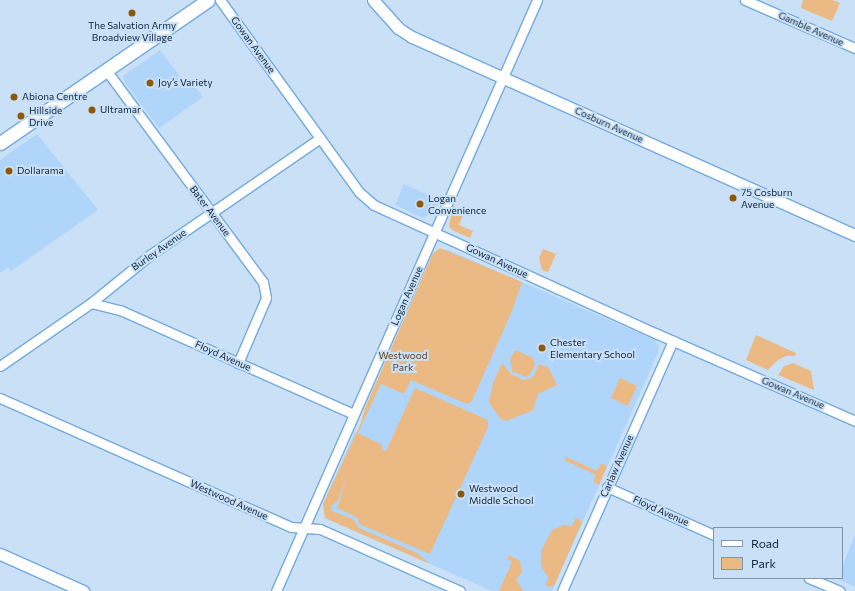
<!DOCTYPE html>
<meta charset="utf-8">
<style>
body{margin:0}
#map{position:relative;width:855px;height:591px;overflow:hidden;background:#cae0f7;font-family:Commissioner,sans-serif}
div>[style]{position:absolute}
.built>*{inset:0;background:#b0d5fa}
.green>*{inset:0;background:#ebba84;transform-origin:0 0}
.roads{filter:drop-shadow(1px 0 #72a9de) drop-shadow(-1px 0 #72a9de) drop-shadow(0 1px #72a9de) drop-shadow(0 -1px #72a9de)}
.minor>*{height:9px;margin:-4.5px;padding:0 4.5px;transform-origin:4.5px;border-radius:4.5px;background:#fff}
.tertiary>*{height:11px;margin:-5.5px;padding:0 5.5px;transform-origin:5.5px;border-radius:5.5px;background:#fff}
.secondary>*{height:13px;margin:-6.5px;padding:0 6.5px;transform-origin:6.5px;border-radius:6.5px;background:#fff}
.dots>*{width:11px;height:11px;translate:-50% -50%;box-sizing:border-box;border:2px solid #cae0f7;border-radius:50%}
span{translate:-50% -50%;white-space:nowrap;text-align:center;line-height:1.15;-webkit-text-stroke:4px #cae0f7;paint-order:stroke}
.poi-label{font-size:10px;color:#0e253a}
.left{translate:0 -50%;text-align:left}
.street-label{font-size:10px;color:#0e253a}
.park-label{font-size:10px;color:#604423}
.legend{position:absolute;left:713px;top:527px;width:130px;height:52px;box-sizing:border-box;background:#cae0f7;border:1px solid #7f95ab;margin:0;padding:5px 7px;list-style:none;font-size:12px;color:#0e253a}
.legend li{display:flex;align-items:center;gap:8px;height:20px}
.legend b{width:20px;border:1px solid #7f95ab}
</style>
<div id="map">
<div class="built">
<i style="clip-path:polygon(160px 50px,188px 87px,193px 84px,203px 97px,159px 128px,125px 83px,123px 76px)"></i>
<i style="clip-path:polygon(37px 134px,98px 210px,11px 271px,8px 267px,0 273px,0 160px)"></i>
<i style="clip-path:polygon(404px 184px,439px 200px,432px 214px,423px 218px,395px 205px)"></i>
<i style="clip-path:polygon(446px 249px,655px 340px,659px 345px,658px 353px,552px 591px,492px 591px,325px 518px,323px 504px,355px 432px,358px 433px,381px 384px,404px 394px,426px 346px)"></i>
<i style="clip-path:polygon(855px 534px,855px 587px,838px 579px,842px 578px,842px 568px)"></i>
</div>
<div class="green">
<i style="clip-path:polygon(803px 0,832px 0,840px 3px,832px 21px,801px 8px)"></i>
<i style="clip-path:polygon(453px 206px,464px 212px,459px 225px,473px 231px,470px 238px,452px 230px,449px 226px)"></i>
<i style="clip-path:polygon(440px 248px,522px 282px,512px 311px,472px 401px,467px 404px,411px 380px,404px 394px,381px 384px,358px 433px,382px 445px,382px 449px,386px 451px,415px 388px,488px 420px,488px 427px,430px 554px,359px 524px,358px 518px,337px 508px,347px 479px,337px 502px,331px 506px,332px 511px,353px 519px,359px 528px,417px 553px,430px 564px,325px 518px,323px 504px,361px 423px,365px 408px,433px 253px)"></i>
<i style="clip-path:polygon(543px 249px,556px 254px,548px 272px,542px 270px,539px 258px)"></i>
<i style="clip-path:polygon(756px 335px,796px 353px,795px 356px,786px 356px,778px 360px,768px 370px,746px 360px)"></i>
<i style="clip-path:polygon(516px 350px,533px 358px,535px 365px,530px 375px,526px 377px,512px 371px,510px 358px)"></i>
<i style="clip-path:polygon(502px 363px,511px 374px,524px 380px,533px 377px,539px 364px,548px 367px,557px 385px,538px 394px,533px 410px,529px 412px,506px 421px,501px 419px,489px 403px,493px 383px)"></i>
<i style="clip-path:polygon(793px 363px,811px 371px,814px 390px,778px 375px,784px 366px)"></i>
<i style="left:620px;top:378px;width:19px;height:22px;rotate:25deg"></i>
<i style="clip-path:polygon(566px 457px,597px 471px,601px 464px,604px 464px,607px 467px,599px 485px,593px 482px,596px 475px,564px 460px)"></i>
<i style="clip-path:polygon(576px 517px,582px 522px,554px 586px,550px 587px,545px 585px,549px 579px,541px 566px,541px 551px,552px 530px,564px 525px,572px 526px)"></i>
<i style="clip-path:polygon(509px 555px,520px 561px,522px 573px,516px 579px,523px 591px,499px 591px,512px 562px,507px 559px)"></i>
</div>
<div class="roads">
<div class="minor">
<i style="left:220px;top:0;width:237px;rotate:54.1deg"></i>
<i style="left:359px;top:192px;width:20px;rotate:41deg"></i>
<i style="left:374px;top:205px;width:309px;rotate:24.5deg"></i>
<i style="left:655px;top:333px;width:219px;rotate:23.7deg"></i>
<i style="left:745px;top:0;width:120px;rotate:23.6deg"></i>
<i style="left:106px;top:70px;width:264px;rotate:53.5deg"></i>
<i style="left:263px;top:282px;width:16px;rotate:79deg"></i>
<i style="left:266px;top:298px;width:71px;rotate:113.3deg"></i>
<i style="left:91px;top:303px;width:30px;rotate:14deg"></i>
<i style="left:120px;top:310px;width:256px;rotate:24deg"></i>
<i style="left:0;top:366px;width:111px;rotate:-34.7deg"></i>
<i style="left:91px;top:303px;width:76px;rotate:-39.1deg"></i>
<i style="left:150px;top:255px;width:206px;rotate:-34.5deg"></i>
<i style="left:0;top:398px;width:318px;rotate:23.9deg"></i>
<i style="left:291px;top:527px;width:29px;rotate:4deg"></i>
<i style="left:320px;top:529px;width:153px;rotate:23.9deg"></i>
<i style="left:607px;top:487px;width:117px;rotate:24.2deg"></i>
<i style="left:809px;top:578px;width:33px;rotate:23deg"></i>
<i style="left:276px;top:591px;width:646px;rotate:-66.17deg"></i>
<i style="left:562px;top:591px;width:274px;rotate:-66.1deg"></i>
</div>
<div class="tertiary">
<i style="left:373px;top:0;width:38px;rotate:48deg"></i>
<i style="left:398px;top:28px;width:17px;rotate:33deg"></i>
<i style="left:412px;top:37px;width:485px;rotate:24.1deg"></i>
<i style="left:0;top:554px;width:91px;rotate:24deg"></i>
</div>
<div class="secondary">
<i style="left:0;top:143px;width:252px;rotate:-34.5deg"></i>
</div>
</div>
<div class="dots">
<i style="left:132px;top:13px;background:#8d5808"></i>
<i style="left:150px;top:83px;background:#8d5808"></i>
<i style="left:14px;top:97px;background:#8d5808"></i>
<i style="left:92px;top:110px;background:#8d5808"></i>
<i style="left:21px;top:116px;background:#8d5808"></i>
<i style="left:9px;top:171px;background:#8d5808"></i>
<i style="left:733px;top:198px;background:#8d5808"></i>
<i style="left:420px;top:204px;background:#8d5808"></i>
<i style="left:542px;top:348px;background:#8d5808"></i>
<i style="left:461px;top:494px;background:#8d5808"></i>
</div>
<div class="poi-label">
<span style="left:132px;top:31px">The Salvation Army<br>Broadview Village</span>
<span class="left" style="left:158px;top:83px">Joy’s Variety</span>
<span class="left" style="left:22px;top:97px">Abiona Centre</span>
<span class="left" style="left:29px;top:116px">Hillside<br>Drive</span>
<span class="left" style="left:100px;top:110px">Ultramar</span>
<span class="left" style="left:17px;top:171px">Dollarama</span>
<span class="left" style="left:741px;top:198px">75 Cosburn<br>Avenue</span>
<span class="left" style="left:428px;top:204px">Logan<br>Convenience</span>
<span class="left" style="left:550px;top:348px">Chester<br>Elementary School</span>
<span class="left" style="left:469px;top:494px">Westwood<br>Middle School</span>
</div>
<div class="street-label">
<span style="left:811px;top:29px;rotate:24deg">Gamble Avenue</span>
<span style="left:253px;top:45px;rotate:54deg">Gowan Avenue</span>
<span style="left:609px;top:125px;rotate:24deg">Cosburn Avenue</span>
<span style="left:210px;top:211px;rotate:53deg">Bater Avenue</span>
<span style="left:159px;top:250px;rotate:-35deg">Burley Avenue</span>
<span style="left:497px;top:261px;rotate:25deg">Gowan Avenue</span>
<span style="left:407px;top:296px;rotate:-66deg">Logan Avenue</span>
<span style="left:223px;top:356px;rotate:24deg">Floyd Avenue</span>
<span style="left:793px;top:393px;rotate:23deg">Gowan Avenue</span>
<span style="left:617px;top:466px;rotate:-66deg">Carlaw Avenue</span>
<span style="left:229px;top:500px;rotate:24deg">Westwood Avenue</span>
<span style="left:661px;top:511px;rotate:24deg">Floyd Avenue</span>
</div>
<div class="park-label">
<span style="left:403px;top:361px">Westwood<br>Park</span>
</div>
<ul class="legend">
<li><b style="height:5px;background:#fff"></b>Road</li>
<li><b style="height:11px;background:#ebba84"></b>Park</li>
</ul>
</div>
